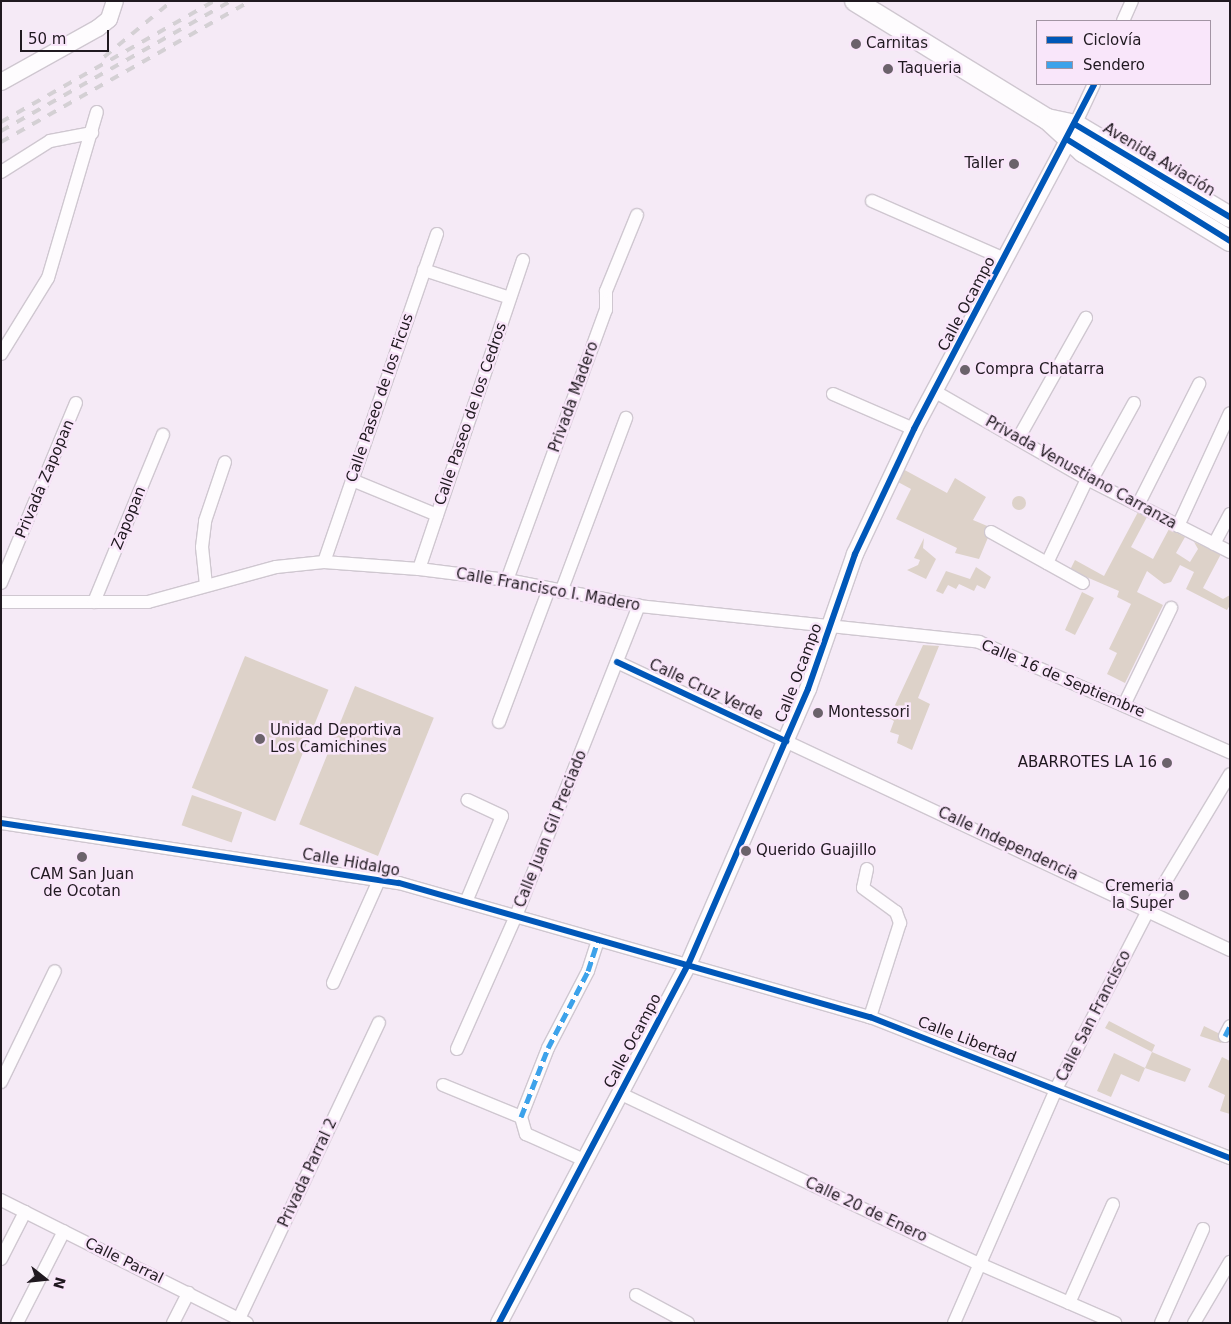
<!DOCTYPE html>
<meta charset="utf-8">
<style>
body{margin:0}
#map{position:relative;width:1231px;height:1324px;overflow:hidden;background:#f5eaf6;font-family:"DejaVu Sans",sans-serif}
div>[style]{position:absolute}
.green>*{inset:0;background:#ddd2c9;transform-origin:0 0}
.round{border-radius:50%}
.roads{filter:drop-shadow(1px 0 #cfc7d0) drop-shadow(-1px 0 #cfc7d0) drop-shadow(0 1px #cfc7d0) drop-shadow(0 -1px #cfc7d0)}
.minor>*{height:12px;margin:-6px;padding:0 6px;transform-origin:6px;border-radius:6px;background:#fefcfe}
.tertiary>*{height:16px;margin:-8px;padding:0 8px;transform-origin:8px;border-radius:8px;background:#fefcfe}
.primary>*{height:20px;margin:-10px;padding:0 10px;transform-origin:10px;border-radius:10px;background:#fefcfe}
.rail>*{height:4px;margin-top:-2px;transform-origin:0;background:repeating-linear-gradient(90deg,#d4d0d4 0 9px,transparent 0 18px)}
.quiet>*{height:5px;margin-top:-2.5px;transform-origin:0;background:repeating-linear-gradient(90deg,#3da2ea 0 10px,transparent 0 15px)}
.cycleway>*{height:6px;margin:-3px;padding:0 3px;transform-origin:3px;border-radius:3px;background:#0057b8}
.dots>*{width:14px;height:14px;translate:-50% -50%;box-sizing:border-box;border:2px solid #f9e6fa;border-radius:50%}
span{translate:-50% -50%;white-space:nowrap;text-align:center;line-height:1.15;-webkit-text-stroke:5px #f9e6fa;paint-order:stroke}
.poi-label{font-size:15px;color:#201920}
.left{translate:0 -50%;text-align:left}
.right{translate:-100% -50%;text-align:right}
.street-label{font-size:15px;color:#201920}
.frame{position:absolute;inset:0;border:2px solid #201920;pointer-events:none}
.legend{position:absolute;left:1036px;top:20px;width:175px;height:65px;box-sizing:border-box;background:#f9e6fa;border:1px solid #a294a3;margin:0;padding:6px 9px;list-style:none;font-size:15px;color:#201920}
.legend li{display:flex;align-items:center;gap:10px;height:25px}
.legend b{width:25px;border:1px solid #a294a3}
.north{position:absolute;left:20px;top:1254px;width:50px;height:50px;-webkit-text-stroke:4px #f9e6fa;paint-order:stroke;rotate:106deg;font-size:14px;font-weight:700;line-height:20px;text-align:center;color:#201920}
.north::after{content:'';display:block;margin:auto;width:18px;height:22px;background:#201920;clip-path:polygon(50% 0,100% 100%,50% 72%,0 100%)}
.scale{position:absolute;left:20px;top:30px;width:89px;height:22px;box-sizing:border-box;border:2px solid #201920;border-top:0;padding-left:6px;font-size:15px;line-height:18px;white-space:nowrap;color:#201920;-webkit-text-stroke:4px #f9e6fa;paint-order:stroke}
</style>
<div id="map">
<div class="green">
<i style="clip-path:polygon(901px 468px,947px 493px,955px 478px,986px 497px,973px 520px,992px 528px,979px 559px,955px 553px,957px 548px,896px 519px,911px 489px,898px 482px)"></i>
<i class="round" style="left:1012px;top:496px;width:14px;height:14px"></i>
<i style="clip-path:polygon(1138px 512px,1147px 517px,1131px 547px,1153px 559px,1169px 529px,1185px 537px,1176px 553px,1190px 562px,1198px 549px,1194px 542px,1221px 554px,1203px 588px,1223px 599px,1230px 595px,1230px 605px,1227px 610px,1186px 589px,1194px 572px,1180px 565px,1171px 582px,1164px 584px,1147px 571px,1137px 592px,1163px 605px,1125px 683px,1107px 674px,1117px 653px,1109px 649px,1131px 604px,1117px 597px,1119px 591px,1070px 570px,1075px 560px,1104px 576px)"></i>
<i style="clip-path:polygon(924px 538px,923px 548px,936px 559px,926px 579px,907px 570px,918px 565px,920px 560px,914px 558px)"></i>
<i style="clip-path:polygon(976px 567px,991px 577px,985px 589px,977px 585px,974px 591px,959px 584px,956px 589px,948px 585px,943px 594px,936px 591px,946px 571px,970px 579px)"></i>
<i style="clip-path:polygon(1082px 592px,1094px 598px,1075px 635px,1065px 630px)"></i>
<i style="clip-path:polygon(923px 645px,939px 646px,918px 698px,930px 704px,912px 750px,897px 743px,899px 735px,890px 732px,894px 721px,889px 718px)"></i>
<i style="left:245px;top:656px;width:90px;height:142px;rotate:22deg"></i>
<i style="left:355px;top:686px;width:85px;height:149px;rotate:22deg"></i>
<i style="left:192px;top:795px;width:53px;height:32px;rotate:19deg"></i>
<i style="clip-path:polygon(1109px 1021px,1155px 1045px,1152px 1052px,1191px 1069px,1185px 1082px,1145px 1068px,1139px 1082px,1121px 1074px,1111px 1097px,1097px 1091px,1114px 1053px,1145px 1068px,1152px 1052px,1105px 1028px)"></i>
<i style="clip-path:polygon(1204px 1026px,1226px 1037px,1221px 1043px,1200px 1036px)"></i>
<i style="clip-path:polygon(1222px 1057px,1230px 1061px,1230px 1114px,1220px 1111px,1225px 1095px,1208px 1087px)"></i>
</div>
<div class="roads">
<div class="minor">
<i style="left:1123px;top:21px;width:22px;rotate:-66deg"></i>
<i style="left:1072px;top:131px;width:52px;rotate:-64.9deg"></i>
<i style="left:1px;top:172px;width:58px;rotate:-32.3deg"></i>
<i style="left:50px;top:141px;width:43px;rotate:-10.8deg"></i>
<i style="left:872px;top:201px;width:145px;rotate:23.6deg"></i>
<i style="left:424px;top:270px;width:90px;rotate:18deg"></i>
<i style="left:1px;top:354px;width:89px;rotate:-58.3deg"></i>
<i style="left:48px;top:278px;width:173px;rotate:-73.6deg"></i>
<i style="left:934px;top:391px;width:177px;rotate:29.9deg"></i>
<i style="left:1087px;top:479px;width:161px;rotate:27deg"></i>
<i style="left:833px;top:394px;width:88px;rotate:23.4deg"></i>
<i style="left:1018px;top:439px;width:139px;rotate:-60.7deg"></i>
<i style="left:352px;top:480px;width:92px;rotate:22.4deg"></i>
<i style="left:1091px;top:481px;width:89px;rotate:-61.1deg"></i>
<i style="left:1138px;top:505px;width:136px;rotate:-63.2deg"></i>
<i style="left:1178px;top:526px;width:124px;rotate:-65.3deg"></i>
<i style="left:991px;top:532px;width:105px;rotate:29deg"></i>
<i style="left:1214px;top:544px;width:34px;rotate:-62deg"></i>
<i style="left:324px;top:562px;width:347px;rotate:-71deg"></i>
<i style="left:1047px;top:563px;width:93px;rotate:-64.5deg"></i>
<i style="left:419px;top:569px;width:326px;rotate:-71.4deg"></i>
<i style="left:507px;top:580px;width:288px;rotate:-69.9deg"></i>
<i style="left:606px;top:310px;width:19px;rotate:-90deg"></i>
<i style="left:606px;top:291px;width:82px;rotate:-67.8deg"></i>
<i style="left:1px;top:583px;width:195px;rotate:-67.4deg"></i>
<i style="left:206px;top:585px;width:38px;rotate:-96deg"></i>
<i style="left:202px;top:547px;width:26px;rotate:-83deg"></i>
<i style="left:205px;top:521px;width:62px;rotate:-71.3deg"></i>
<i style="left:561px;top:592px;width:186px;rotate:-69.5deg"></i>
<i style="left:1px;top:602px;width:147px"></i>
<i style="left:148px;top:602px;width:133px;rotate:-15.3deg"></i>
<i style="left:276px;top:567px;width:48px;rotate:-5.9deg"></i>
<i style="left:324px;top:562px;width:95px;rotate:4.2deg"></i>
<i style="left:419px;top:569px;width:89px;rotate:7.1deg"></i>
<i style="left:507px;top:580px;width:135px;rotate:11.1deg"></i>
<i style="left:639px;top:606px;width:342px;rotate:6deg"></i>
<i style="left:979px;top:642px;width:274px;rotate:23.7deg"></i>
<i style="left:94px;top:602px;width:181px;rotate:-67.6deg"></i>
<i style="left:617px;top:662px;width:677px;rotate:25.17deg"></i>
<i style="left:1124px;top:705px;width:108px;rotate:-64.1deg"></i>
<i style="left:499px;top:722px;width:142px;rotate:-69.4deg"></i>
<i style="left:1px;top:823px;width:402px;rotate:8.6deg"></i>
<i style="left:399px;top:883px;width:490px;rotate:15.9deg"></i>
<i style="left:870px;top:1017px;width:387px;rotate:21.4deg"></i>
<i style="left:867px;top:869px;width:19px;rotate:102deg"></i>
<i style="left:863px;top:888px;width:41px;rotate:36deg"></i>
<i style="left:896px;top:912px;width:12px;rotate:70deg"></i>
<i style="left:900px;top:923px;width:99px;rotate:107.7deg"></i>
<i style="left:466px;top:902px;width:93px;rotate:-67.3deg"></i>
<i style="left:502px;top:816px;width:38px;rotate:-155deg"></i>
<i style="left:333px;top:983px;width:113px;rotate:-65.9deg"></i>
<i style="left:1225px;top:1036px;width:11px;rotate:-63deg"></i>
<i style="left:457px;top:1049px;width:145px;rotate:-66.1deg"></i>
<i style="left:516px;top:916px;width:334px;rotate:-68.4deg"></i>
<i style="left:1px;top:1082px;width:123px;rotate:-64.1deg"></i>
<i style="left:443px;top:1085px;width:84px;rotate:22.3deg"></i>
<i style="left:521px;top:1117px;width:18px;rotate:74deg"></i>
<i style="left:526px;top:1134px;width:64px;rotate:24.1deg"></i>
<i style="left:619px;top:1093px;width:394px;rotate:25.4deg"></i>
<i style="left:975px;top:1262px;width:153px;rotate:23.5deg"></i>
<i style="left:521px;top:1117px;width:74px;rotate:-68.6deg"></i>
<i style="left:548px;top:1048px;width:87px;rotate:-62.5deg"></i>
<i style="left:588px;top:971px;width:33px;rotate:-72deg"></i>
<i style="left:1px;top:1200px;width:275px;rotate:26.6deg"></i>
<i style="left:1px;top:1259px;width:53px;rotate:-62.9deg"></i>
<i style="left:636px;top:1295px;width:59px;rotate:28.3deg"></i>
<i style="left:1069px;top:1303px;width:108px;rotate:-66deg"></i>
<i style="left:17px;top:1323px;width:103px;rotate:-62.9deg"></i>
<i style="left:173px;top:1323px;width:34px;rotate:-63deg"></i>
<i style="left:237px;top:1323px;width:332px;rotate:-64.7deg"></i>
<i style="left:954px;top:1323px;width:255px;rotate:-66.4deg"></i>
<i style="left:1056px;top:1089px;width:203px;rotate:-62.7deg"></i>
<i style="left:1149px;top:909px;width:157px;rotate:-59deg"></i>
<i style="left:1161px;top:1323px;width:103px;rotate:-65.9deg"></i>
<i style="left:1194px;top:1323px;width:71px;rotate:-59.5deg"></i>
</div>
<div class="tertiary">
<i style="left:1px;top:82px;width:111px;rotate:-29.1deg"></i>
<i style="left:98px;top:28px;width:14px;rotate:-39deg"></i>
<i style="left:109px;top:19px;width:19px;rotate:-72deg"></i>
<i style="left:499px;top:1323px;width:405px;rotate:-62.2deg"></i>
<i style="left:688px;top:965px;width:301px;rotate:-66.5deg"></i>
<i style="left:808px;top:689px;width:143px;rotate:-70.8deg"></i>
<i style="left:855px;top:554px;width:138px;rotate:-64.7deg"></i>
<i style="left:914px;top:429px;width:327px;rotate:-61.9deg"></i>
</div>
<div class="primary">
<i style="left:855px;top:1px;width:225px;rotate:31.6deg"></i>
<i style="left:1047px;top:119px;width:49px;rotate:42.5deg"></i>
<i style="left:1083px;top:152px;width:172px;rotate:31.2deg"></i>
<i style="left:1047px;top:119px;width:30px;rotate:12deg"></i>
<i style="left:1076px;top:125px;width:179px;rotate:30.9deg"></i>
</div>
</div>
<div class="rail">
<i style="left:104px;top:57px;width:88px;rotate:-39.5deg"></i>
<i style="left:1px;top:122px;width:245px;rotate:-29.6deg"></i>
<i style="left:1px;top:131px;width:264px;rotate:-29.5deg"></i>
<i style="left:1px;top:142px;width:286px;rotate:-29.5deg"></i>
</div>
<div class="quiet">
<i style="left:1225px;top:1036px;width:11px;rotate:-63deg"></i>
<i style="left:521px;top:1117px;width:74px;rotate:-68.6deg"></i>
<i style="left:548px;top:1048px;width:87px;rotate:-62.5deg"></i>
<i style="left:588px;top:971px;width:33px;rotate:-72deg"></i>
</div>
<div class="cycleway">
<i style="left:1076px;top:125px;width:179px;rotate:30.9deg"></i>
<i style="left:1068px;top:140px;width:191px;rotate:31.9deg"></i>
<i style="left:617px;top:662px;width:187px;rotate:25.1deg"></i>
<i style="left:1px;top:823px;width:402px;rotate:8.6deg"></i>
<i style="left:399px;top:883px;width:490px;rotate:15.9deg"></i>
<i style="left:870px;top:1017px;width:387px;rotate:21.4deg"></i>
<i style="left:499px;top:1323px;width:405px;rotate:-62.2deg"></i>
<i style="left:688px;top:965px;width:301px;rotate:-66.5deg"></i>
<i style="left:808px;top:689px;width:143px;rotate:-70.8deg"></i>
<i style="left:855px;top:554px;width:138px;rotate:-64.7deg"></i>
<i style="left:914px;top:429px;width:389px;rotate:-62.4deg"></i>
</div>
<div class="dots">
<i style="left:856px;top:44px;background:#6b626b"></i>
<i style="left:888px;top:69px;background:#6b626b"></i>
<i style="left:1014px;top:164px;background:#6b626b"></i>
<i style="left:965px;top:370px;background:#6b626b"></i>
<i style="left:818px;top:713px;background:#6b626b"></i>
<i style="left:260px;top:739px;background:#6b626b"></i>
<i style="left:1167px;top:763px;background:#6b626b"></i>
<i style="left:746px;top:851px;background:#6b626b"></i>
<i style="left:82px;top:857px;background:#6b626b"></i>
<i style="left:1184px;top:895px;background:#6b626b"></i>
</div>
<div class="poi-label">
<span class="left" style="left:866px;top:44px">Carnitas</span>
<span class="left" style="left:898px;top:69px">Taqueria</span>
<span class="right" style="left:1004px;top:164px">Taller</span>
<span class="left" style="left:975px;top:370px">Compra Chatarra</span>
<span class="left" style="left:828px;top:713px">Montessori</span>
<span class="left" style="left:270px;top:739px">Unidad Deportiva<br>Los Camichines</span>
<span class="right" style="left:1157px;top:763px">ABARROTES LA 16</span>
<span class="left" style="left:756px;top:851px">Querido Guajillo</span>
<span style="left:82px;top:883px">CAM San Juan<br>de Ocotan</span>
<span class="right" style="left:1174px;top:895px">Cremeria<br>la Super</span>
</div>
<div class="street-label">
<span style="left:1159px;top:160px;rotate:31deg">Avenida Aviación</span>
<span style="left:967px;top:304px;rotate:-62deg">Calle Ocampo</span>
<span style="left:574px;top:397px;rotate:-70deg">Privada Madero</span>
<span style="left:380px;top:398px;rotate:-71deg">Calle Paseo de los Ficus</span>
<span style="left:471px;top:414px;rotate:-71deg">Calle Paseo de los Cedros</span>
<span style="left:1081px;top:473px;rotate:29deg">Privada Venustiano Carranza</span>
<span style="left:45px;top:479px;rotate:-67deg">Privada Zapopan</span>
<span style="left:129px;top:518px;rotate:-68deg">Zapopan</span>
<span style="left:548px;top:590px;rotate:10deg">Calle Francisco I. Madero</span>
<span style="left:799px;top:673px;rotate:-69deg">Calle Ocampo</span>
<span style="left:1063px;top:679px;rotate:23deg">Calle 16 de Septiembre</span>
<span style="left:706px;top:690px;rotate:25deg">Calle Cruz Verde</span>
<span style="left:551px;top:829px;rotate:-68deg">Calle Juan Gil Preciado</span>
<span style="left:1008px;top:844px;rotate:25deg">Calle Independencia</span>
<span style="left:351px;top:863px;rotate:10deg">Calle Hidalgo</span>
<span style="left:1094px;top:1016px;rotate:-63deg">Calle San Francisco</span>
<span style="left:967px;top:1040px;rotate:21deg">Calle Libertad</span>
<span style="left:633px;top:1041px;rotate:-62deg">Calle Ocampo</span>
<span style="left:308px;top:1173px;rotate:-65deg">Privada Parral 2</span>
<span style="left:866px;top:1210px;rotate:25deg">Calle 20 de Enero</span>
<span style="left:124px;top:1261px;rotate:26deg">Calle Parral</span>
</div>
<div class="frame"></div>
<ul class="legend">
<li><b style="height:6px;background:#0057b8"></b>Ciclovía</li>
<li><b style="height:6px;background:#3da2ea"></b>Sendero</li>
</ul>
<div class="north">N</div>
<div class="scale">50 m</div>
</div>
